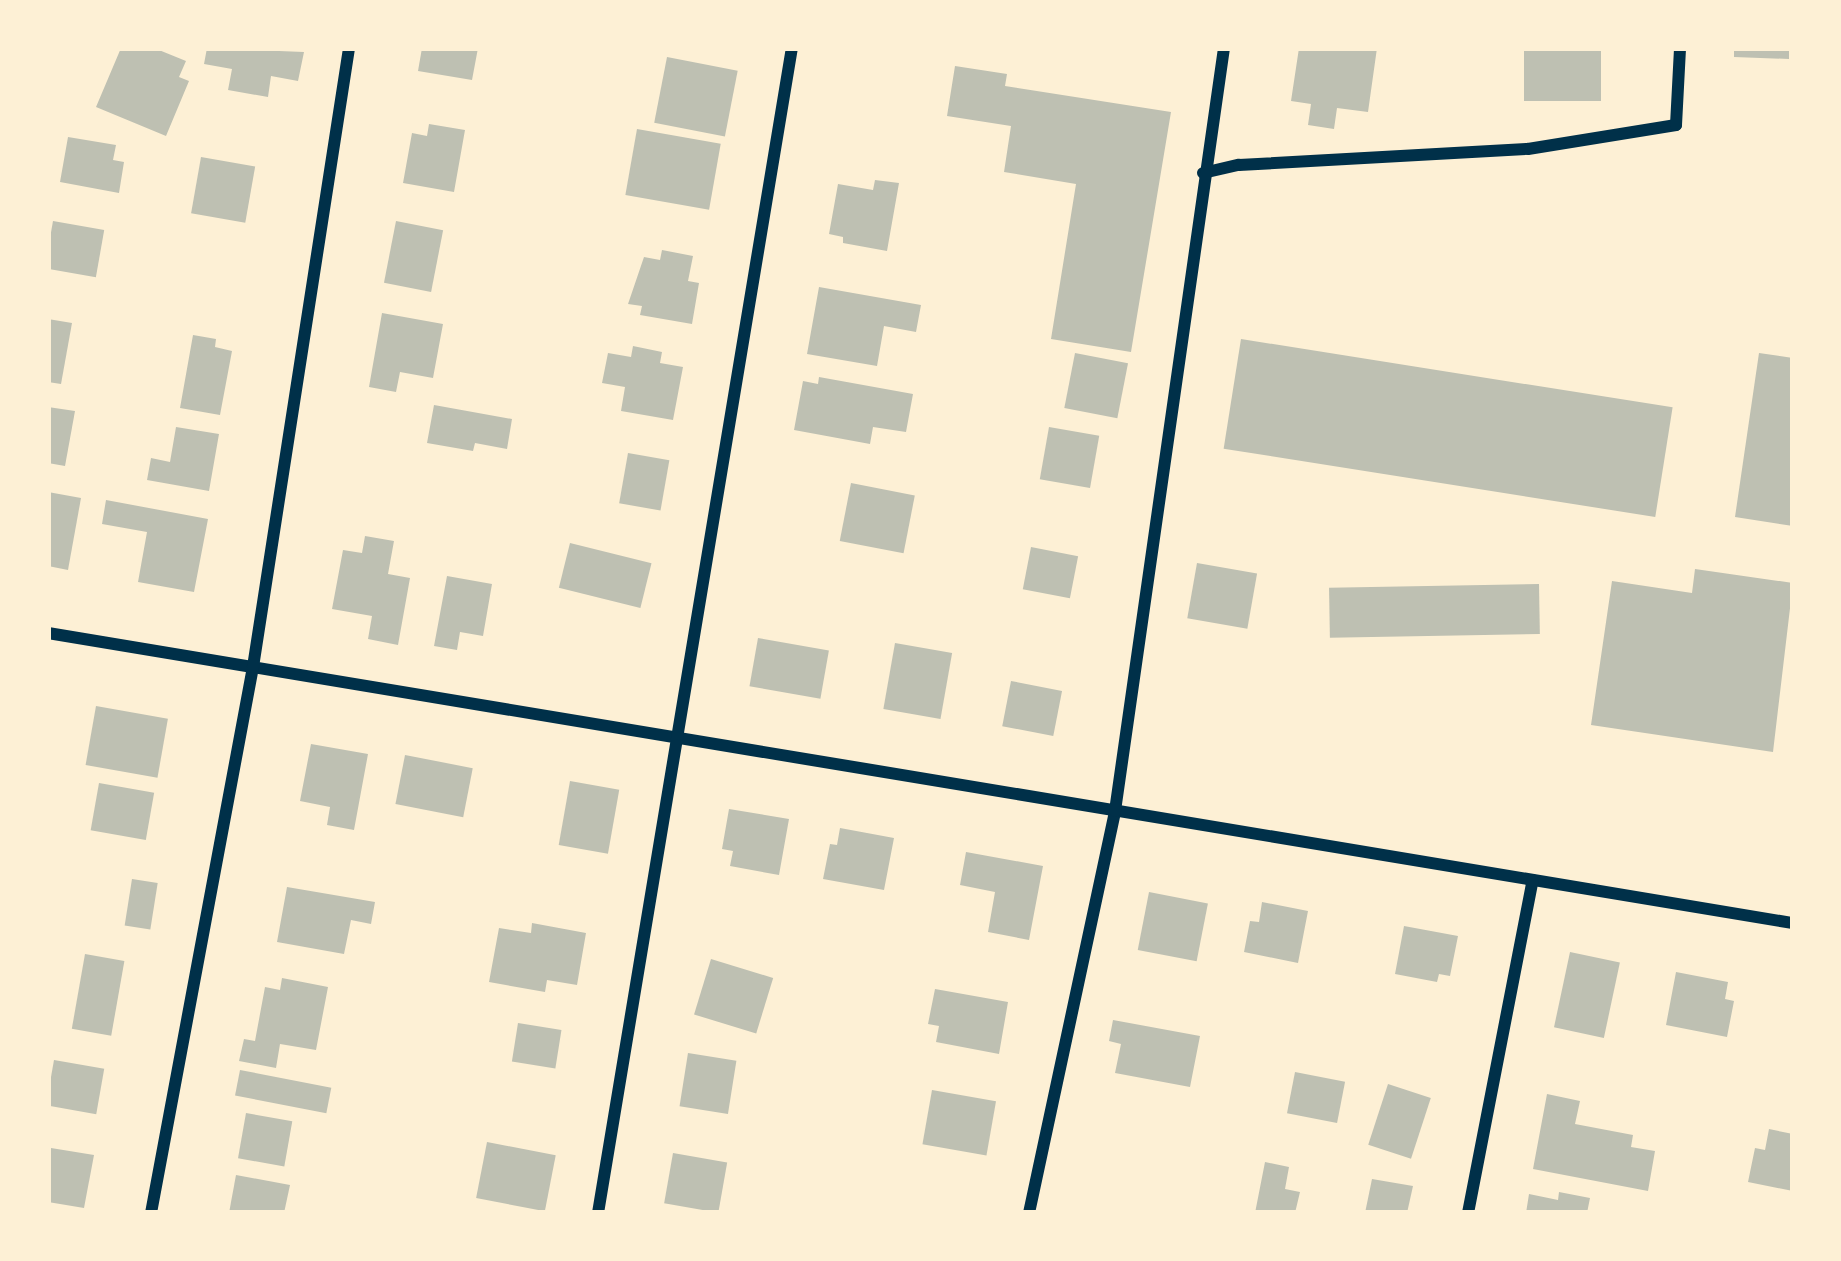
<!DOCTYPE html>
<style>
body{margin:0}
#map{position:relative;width:1841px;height:1261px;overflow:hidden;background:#fdf0d5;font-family:Mulish,sans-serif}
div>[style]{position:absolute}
.building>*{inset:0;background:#bec0b2;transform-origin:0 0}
.minor>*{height:12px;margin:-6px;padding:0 6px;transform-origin:6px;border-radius:6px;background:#003049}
span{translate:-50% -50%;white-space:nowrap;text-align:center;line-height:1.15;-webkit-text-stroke:12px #fdf0d5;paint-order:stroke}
.frame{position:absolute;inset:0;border:51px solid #fdf0d5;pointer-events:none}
</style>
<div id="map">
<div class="building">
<i style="clip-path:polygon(121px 48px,154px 48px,186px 61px,179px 77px,189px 81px,166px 136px,96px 107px)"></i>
<i style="clip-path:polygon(207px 48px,304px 52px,298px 81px,271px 76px,268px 97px,228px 90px,232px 69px,204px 64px)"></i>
<i style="clip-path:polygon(422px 48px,478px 48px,472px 80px,418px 71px)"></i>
<i style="clip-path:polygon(1299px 48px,1377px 48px,1368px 112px,1337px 108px,1334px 129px,1308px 125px,1311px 104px,1291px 101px)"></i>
<i style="left:1524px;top:48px;width:77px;height:53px"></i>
<i style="clip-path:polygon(1734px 48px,1789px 48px,1789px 59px,1734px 57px)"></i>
<i style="left:667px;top:57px;width:72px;height:67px;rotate:11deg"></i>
<i style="clip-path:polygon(955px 66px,1007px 74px,1005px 86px,1171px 112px,1131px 352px,1051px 339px,1076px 184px,1004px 172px,1011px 126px,947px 116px)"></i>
<i style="clip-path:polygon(429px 124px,465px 130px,454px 192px,403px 183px,412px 133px,427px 136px)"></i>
<i style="left:637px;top:129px;width:85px;height:67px;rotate:10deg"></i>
<i style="clip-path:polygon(68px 137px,116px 145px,113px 160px,124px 162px,119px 193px,60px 182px)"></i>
<i style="left:201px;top:157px;width:55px;height:57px;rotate:10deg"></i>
<i style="clip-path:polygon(875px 180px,899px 183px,887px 251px,843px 243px,843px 237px,829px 234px,838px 184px,873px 190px)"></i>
<i style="left:53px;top:221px;width:52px;height:48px;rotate:10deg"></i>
<i style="left:396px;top:221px;width:48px;height:63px;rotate:11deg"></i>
<i style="clip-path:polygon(662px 250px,693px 256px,688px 281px,699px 283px,692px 324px,640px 315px,642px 306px,628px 304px,644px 257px,660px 260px)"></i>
<i style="clip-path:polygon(819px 287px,921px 305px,916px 332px,884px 326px,877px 366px,807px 354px)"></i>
<i style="clip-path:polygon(382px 313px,443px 324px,433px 378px,400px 372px,396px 392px,369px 387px)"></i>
<i style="clip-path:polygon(48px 319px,72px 323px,61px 384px,48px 382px)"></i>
<i style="clip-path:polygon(193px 335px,216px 339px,215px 347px,232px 351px,220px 415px,180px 408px)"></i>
<i style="left:1241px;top:339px;width:437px;height:111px;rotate:9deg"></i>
<i style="clip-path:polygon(633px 346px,662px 352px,660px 363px,683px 367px,673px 420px,621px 411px,625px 387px,602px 383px,608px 353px,631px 357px)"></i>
<i style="left:1075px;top:353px;width:54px;height:56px;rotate:11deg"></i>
<i style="clip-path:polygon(1759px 353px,1793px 358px,1793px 526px,1735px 517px)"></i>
<i style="clip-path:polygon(819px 377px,913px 394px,906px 432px,873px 427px,870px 444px,794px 430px,803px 381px,818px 384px)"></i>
<i style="clip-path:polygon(434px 405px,512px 419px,507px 449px,475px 443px,473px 451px,427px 443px)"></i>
<i style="clip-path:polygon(48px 407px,75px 411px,65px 466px,48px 463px)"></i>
<i style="clip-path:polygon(176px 427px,219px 434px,209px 491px,147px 480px,151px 458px,170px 462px)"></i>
<i style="left:1049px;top:427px;width:51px;height:53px;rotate:10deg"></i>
<i style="left:628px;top:453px;width:42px;height:51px;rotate:10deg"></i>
<i style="left:851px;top:483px;width:65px;height:59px;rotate:11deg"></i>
<i style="clip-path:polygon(48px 492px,81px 498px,68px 570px,48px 566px)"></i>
<i style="clip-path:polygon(106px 500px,208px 519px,194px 592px,138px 582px,147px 532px,102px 524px)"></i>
<i style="clip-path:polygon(365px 536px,394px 541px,388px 574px,410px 578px,398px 645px,368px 639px,372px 616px,332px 609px,343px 550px,362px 553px)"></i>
<i style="left:570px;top:543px;width:84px;height:46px;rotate:14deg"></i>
<i style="left:1031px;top:547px;width:48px;height:43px;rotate:11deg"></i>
<i style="left:1197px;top:563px;width:61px;height:56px;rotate:10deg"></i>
<i style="clip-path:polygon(1695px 569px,1793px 583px,1773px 752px,1591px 725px,1612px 581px,1692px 593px)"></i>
<i style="clip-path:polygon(447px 576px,492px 584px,483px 636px,460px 632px,457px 650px,434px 646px)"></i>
<i style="left:1539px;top:584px;width:50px;height:210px;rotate:89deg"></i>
<i style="left:758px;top:638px;width:72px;height:49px;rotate:10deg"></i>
<i style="left:895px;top:643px;width:58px;height:67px;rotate:10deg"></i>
<i style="left:1011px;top:681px;width:52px;height:46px;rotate:11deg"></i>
<i style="left:96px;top:706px;width:73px;height:60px;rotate:10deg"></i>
<i style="clip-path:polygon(311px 744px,368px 754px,354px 830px,327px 825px,330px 807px,300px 801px)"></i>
<i style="left:405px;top:755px;width:69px;height:50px;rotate:11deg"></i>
<i style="left:570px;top:781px;width:50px;height:65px;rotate:10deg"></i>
<i style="left:99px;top:783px;width:56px;height:48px;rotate:10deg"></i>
<i style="clip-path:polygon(729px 809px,789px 819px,779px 875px,730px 866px,733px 851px,722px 849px)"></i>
<i style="clip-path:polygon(840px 828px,894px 838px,884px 890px,823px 879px,830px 844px,837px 845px)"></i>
<i style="clip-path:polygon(966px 852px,1043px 866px,1029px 940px,988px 932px,995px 892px,960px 885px)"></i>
<i style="left:132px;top:879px;width:26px;height:47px;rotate:9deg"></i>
<i style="clip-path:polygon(287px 887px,375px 902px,371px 924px,351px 920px,344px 954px,277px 942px)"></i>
<i style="left:1149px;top:892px;width:60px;height:59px;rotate:11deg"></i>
<i style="clip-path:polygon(1262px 902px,1308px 911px,1298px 963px,1244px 952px,1250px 921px,1259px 922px)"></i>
<i style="clip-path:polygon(532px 923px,586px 933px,577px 985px,547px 980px,545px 992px,489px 982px,499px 928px,531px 933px)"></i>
<i style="clip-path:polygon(1404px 926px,1458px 936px,1450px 976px,1439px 974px,1437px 982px,1395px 974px)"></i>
<i style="left:1570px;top:952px;width:51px;height:77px;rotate:12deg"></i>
<i style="left:85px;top:954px;width:40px;height:76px;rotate:10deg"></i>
<i style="left:711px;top:959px;width:65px;height:58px;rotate:17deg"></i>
<i style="clip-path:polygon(1676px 972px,1728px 982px,1725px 999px,1734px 1001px,1727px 1037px,1666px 1025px)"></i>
<i style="clip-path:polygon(282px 978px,328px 987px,316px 1050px,280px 1044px,276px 1068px,239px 1061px,244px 1039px,255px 1041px,265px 987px,280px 990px)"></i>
<i style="clip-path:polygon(935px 989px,1008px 1002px,999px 1054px,936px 1042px,939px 1026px,928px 1024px)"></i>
<i style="clip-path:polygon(1113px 1020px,1200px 1036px,1190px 1087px,1115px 1073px,1121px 1044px,1109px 1041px)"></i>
<i style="left:518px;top:1023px;width:44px;height:39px;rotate:9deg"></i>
<i style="left:688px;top:1053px;width:49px;height:54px;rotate:9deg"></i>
<i style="left:54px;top:1060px;width:51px;height:46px;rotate:10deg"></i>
<i style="left:240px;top:1070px;width:93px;height:26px;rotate:11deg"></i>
<i style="left:1295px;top:1072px;width:51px;height:42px;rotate:11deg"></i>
<i style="left:1388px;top:1084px;width:45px;height:64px;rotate:18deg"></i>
<i style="left:932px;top:1090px;width:65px;height:55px;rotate:10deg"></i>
<i style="clip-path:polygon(1547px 1094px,1580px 1101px,1575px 1124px,1633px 1135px,1631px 1147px,1655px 1151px,1648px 1191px,1533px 1169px)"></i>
<i style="left:246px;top:1113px;width:47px;height:46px;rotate:10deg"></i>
<i style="clip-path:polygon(1769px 1129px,1793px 1134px,1793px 1191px,1748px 1182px,1755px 1148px,1765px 1150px)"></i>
<i style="left:487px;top:1142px;width:70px;height:57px;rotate:11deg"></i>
<i style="clip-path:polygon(51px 1148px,94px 1155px,84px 1208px,48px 1202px)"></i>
<i style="left:673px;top:1153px;width:55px;height:51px;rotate:10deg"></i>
<i style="clip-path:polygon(1265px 1162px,1289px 1167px,1285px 1189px,1300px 1192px,1295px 1213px,1255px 1213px)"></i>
<i style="clip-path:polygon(236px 1175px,290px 1185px,284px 1213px,229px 1213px)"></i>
<i style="clip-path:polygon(1372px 1179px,1413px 1186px,1407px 1213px,1365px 1213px)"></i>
<i style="clip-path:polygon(1559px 1192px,1590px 1198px,1587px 1213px,1526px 1213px,1529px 1194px,1558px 1200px)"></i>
</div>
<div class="minor">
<i style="left:1203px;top:173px;width:37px;rotate:-13deg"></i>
<i style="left:1239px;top:165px;width:289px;rotate:-3.2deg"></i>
<i style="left:1528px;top:149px;width:150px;rotate:-9.2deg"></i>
<i style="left:1676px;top:125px;width:77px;rotate:-87deg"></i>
<i style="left:48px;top:633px;width:1769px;rotate:9.44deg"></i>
<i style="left:151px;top:1213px;width:555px;rotate:-79.42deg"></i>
<i style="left:253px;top:667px;width:626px;rotate:-81.18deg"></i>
<i style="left:598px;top:1213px;width:1181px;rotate:-80.55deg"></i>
<i style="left:1029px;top:1213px;width:411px;rotate:-77.9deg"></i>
<i style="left:1115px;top:811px;width:771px;rotate:-81.87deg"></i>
<i style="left:1468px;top:1213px;width:339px;rotate:-79deg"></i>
</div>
<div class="frame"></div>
</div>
